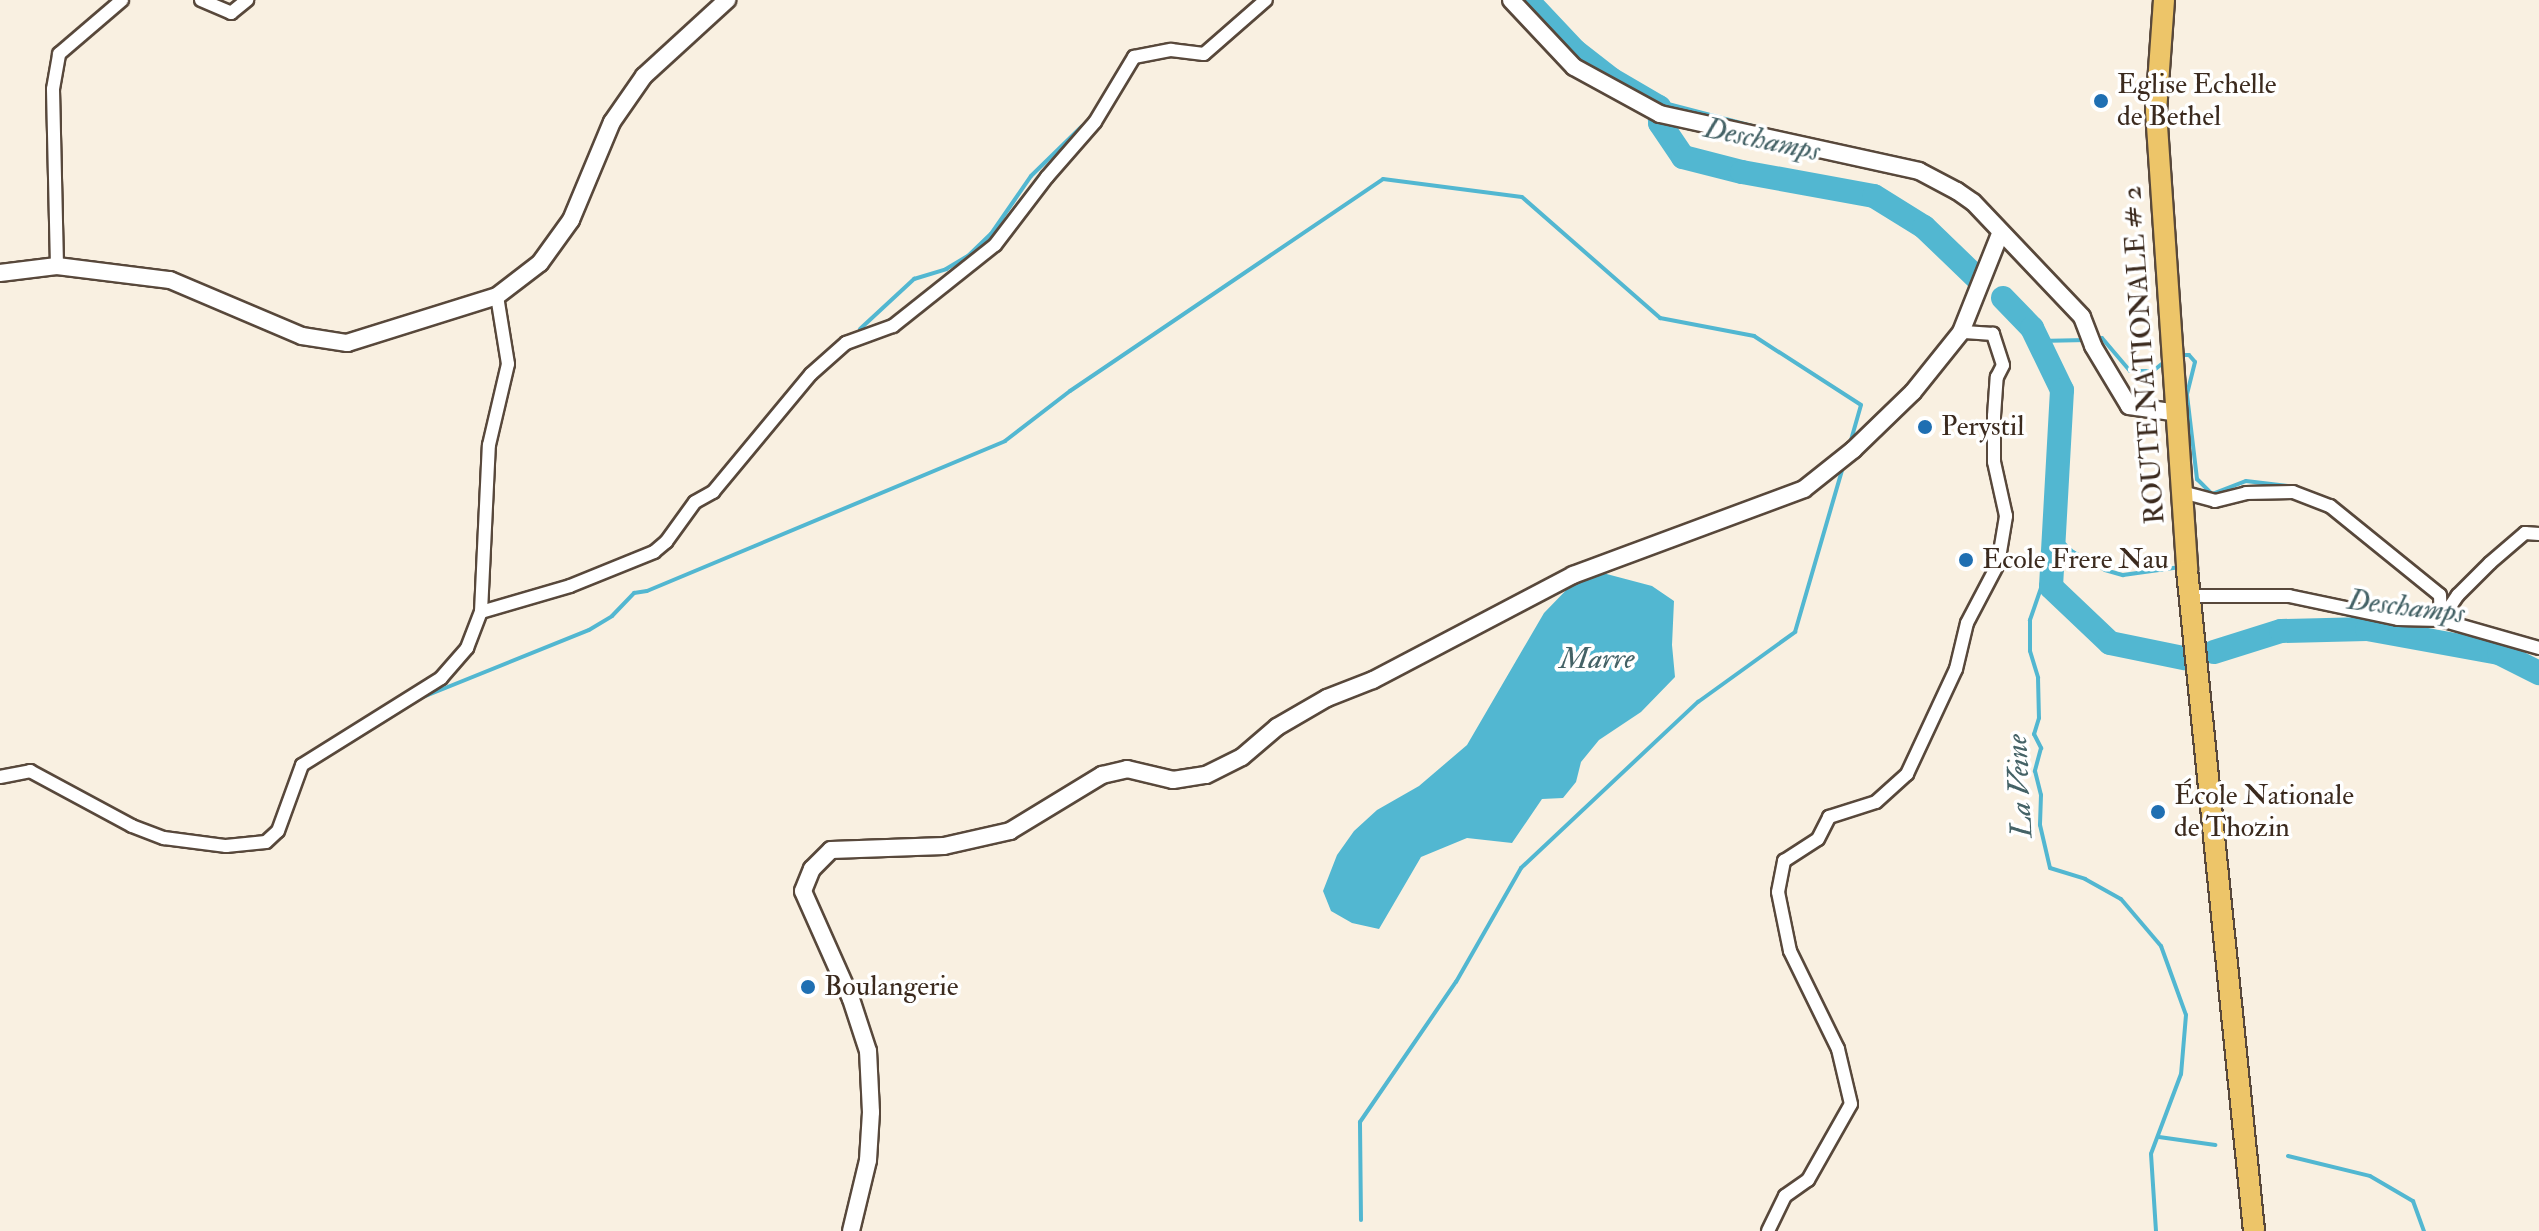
<!DOCTYPE html>
<meta charset="utf-8">
<style>
body{margin:0}
#map{position:relative;width:2539px;height:1231px;overflow:hidden;background:#f9f0e1;font-family:"IM FELL Double Pica",serif}
div>[style]{position:absolute}
.water>*{inset:0;background:#52b7d1}
.stream>*{height:4px;margin:-2px;padding:0 2px;transform-origin:2px;border-radius:2px;background:#52b7d1}
.river>*{height:24px;margin:-12px;padding:0 12px;transform-origin:12px;border-radius:12px;background:#52b7d1}
.roads{filter:drop-shadow(2px 0 #58483b) drop-shadow(-2px 0 #58483b) drop-shadow(0 2px #58483b) drop-shadow(0 -2px #58483b)}
.minor>*{height:12px;margin:-6px;padding:0 6px;transform-origin:6px;border-radius:6px;background:#fff}
.tertiary>*{height:16px;margin:-8px;padding:0 8px;transform-origin:8px;border-radius:8px;background:#fff}
.primary>*{height:20px;margin:-10px;padding:0 10px;transform-origin:10px;border-radius:10px;background:#edc569}
.dots>*{width:22px;height:22px;translate:-50% -50%;box-sizing:border-box;border:4px solid #fff;border-radius:50%}
span{translate:-50% -50%;white-space:nowrap;text-align:center;line-height:1.15;-webkit-text-stroke:7px #fff;paint-order:stroke}
.poi-label{font-size:28px;color:#3b2a1e}
.left{translate:0 -50%;text-align:left}
.street-label{font-size:28px;color:#3b2a1e}
.water-label{font-size:30px;color:#446266;font-style:italic}
</style>
<div id="map">
<div class="water">
<i style="clip-path:polygon(1599px 572px,1652px 586px,1674px 601px,1672px 645px,1675px 677px,1641px 712px,1599px 740px,1581px 762px,1576px 782px,1563px 798px,1542px 799px,1512px 843px,1467px 838px,1421px 857px,1379px 929px,1352px 923px,1331px 911px,1323px 891px,1337px 855px,1354px 831px,1377px 810px,1419px 786px,1467px 745px,1544px 613px,1574px 582px)"></i>
</div>
<div class="stream">
<i style="left:1645px;top:98px;width:115px;rotate:14.6deg"></i>
<i style="left:1859px;top:150px;width:43px;rotate:12.1deg"></i>
<i style="left:860px;top:329px;width:74px;rotate:-42.8deg"></i>
<i style="left:914px;top:279px;width:34px;rotate:-17deg"></i>
<i style="left:946px;top:269px;width:26px;rotate:-31deg"></i>
<i style="left:968px;top:256px;width:32px;rotate:-44deg"></i>
<i style="left:991px;top:234px;width:70px;rotate:-55.4deg"></i>
<i style="left:1031px;top:176px;width:71px;rotate:-44.4deg"></i>
<i style="left:2096px;top:339px;width:6px;rotate:-9deg"></i>
<i style="left:2102px;top:338px;width:43px;rotate:49.7deg"></i>
<i style="left:2130px;top:371px;width:23px"></i>
<i style="left:2153px;top:371px;width:14px;rotate:-39deg"></i>
<i style="left:2038px;top:341px;width:49px;rotate:-1.2deg"></i>
<i style="left:2180px;top:355px;width:9px"></i>
<i style="left:2189px;top:355px;width:9px;rotate:49deg"></i>
<i style="left:2195px;top:362px;width:34px;rotate:104deg"></i>
<i style="left:2187px;top:395px;width:85px;rotate:83.2deg"></i>
<i style="left:2197px;top:479px;width:21px;rotate:45deg"></i>
<i style="left:2212px;top:494px;width:36px;rotate:-21deg"></i>
<i style="left:2246px;top:481px;width:42px;rotate:6.8deg"></i>
<i style="left:2053px;top:533px;width:28px;rotate:44deg"></i>
<i style="left:2073px;top:552px;width:37px;rotate:29deg"></i>
<i style="left:2105px;top:570px;width:19px;rotate:16deg"></i>
<i style="left:2123px;top:575px;width:58px;rotate:-8deg"></i>
<i style="left:2051px;top:559px;width:65px;rotate:109deg"></i>
<i style="left:2030px;top:620px;width:31px;rotate:90deg"></i>
<i style="left:2030px;top:651px;width:28px;rotate:73deg"></i>
<i style="left:2038px;top:678px;width:40px;rotate:88.6deg"></i>
<i style="left:2039px;top:718px;width:17px;rotate:107deg"></i>
<i style="left:2034px;top:734px;width:16px;rotate:63deg"></i>
<i style="left:2041px;top:748px;width:24px;rotate:105deg"></i>
<i style="left:2035px;top:771px;width:25px;rotate:76deg"></i>
<i style="left:2041px;top:795px;width:30px;rotate:92deg"></i>
<i style="left:2040px;top:825px;width:44px;rotate:76.9deg"></i>
<i style="left:2050px;top:868px;width:37px;rotate:17deg"></i>
<i style="left:2085px;top:879px;width:41px;rotate:29.1deg"></i>
<i style="left:2121px;top:899px;width:62px;rotate:49.6deg"></i>
<i style="left:2161px;top:946px;width:73px;rotate:70.1deg"></i>
<i style="left:2186px;top:1015px;width:59px;rotate:94.8deg"></i>
<i style="left:2181px;top:1074px;width:85px;rotate:110.6deg"></i>
<i style="left:2151px;top:1154px;width:77px;rotate:86.3deg"></i>
<i style="left:418px;top:699px;width:184px;rotate:-22deg"></i>
<i style="left:589px;top:630px;width:27px;rotate:-31deg"></i>
<i style="left:612px;top:616px;width:32px;rotate:-46deg"></i>
<i style="left:634px;top:593px;width:13px;rotate:-9deg"></i>
<i style="left:647px;top:591px;width:388px;rotate:-22.7deg"></i>
<i style="left:1005px;top:441px;width:82px;rotate:-37.6deg"></i>
<i style="left:1070px;top:391px;width:378px;rotate:-34.1deg"></i>
<i style="left:1383px;top:179px;width:140px;rotate:7.4deg"></i>
<i style="left:1522px;top:197px;width:184px;rotate:41.2deg"></i>
<i style="left:1660px;top:318px;width:96px;rotate:10.8deg"></i>
<i style="left:1754px;top:336px;width:127px;rotate:32.8deg"></i>
<i style="left:1861px;top:405px;width:44px;rotate:105.9deg"></i>
<i style="left:2159px;top:1137px;width:57px;rotate:8.1deg"></i>
<i style="left:2288px;top:1156px;width:84px;rotate:13.7deg"></i>
<i style="left:2370px;top:1176px;width:50px;rotate:30.2deg"></i>
<i style="left:2413px;top:1201px;width:32px;rotate:70deg"></i>
<i style="left:1361px;top:1220px;width:98px;rotate:-90.6deg"></i>
<i style="left:1360px;top:1122px;width:170px;rotate:-55.6deg"></i>
<i style="left:1456px;top:982px;width:131px;rotate:-60.3deg"></i>
<i style="left:1521px;top:868px;width:243px;rotate:-43.2deg"></i>
<i style="left:1698px;top:702px;width:120px;rotate:-35.8deg"></i>
<i style="left:1795px;top:632px;width:172px;rotate:-73.8deg"></i>
</div>
<div class="river">
<i style="left:1527px;top:0;width:70px;rotate:46.7deg"></i>
<i style="left:1575px;top:51px;width:46px;rotate:37.9deg"></i>
<i style="left:1611px;top:79px;width:56px;rotate:30.3deg"></i>
<i style="left:1659px;top:107px;width:16px;rotate:86deg"></i>
<i style="left:1660px;top:123px;width:41px;rotate:55.9deg"></i>
<i style="left:1683px;top:157px;width:61px;rotate:14.3deg"></i>
<i style="left:1742px;top:172px;width:134px;rotate:10.3deg"></i>
<i style="left:1874px;top:196px;width:59px;rotate:31.8deg"></i>
<i style="left:1924px;top:227px;width:74px;rotate:43.9deg"></i>
<i style="left:2003px;top:298px;width:42px;rotate:46deg"></i>
<i style="left:2032px;top:328px;width:69px;rotate:64.2deg"></i>
<i style="left:2062px;top:390px;width:197px;rotate:93.2deg"></i>
<i style="left:2051px;top:587px;width:81px;rotate:43.5deg"></i>
<i style="left:2110px;top:643px;width:76px;rotate:11.5deg"></i>
<i style="left:2214px;top:652px;width:70px;rotate:-17.4deg"></i>
<i style="left:2281px;top:631px;width:86px;rotate:-1.3deg"></i>
<i style="left:2367px;top:629px;width:134px;rotate:10.3deg"></i>
<i style="left:2499px;top:653px;width:45px;rotate:26.6deg"></i>
</div>
<div class="roads">
<div class="minor">
<i style="left:201px;top:0;width:33px;rotate:23deg"></i>
<i style="left:231px;top:13px;width:21px;rotate:-39deg"></i>
<i style="left:57px;top:266px;width:177px;rotate:-91.3deg"></i>
<i style="left:53px;top:89px;width:36px;rotate:-80deg"></i>
<i style="left:59px;top:54px;width:83px;rotate:-40.6deg"></i>
<i style="left:2182px;top:492px;width:34px;rotate:15deg"></i>
<i style="left:2215px;top:501px;width:32px;rotate:-14deg"></i>
<i style="left:2246px;top:493px;width:47px;rotate:-1.2deg"></i>
<i style="left:2293px;top:492px;width:40px;rotate:21deg"></i>
<i style="left:2330px;top:506px;width:141px;rotate:39deg"></i>
<i style="left:2440px;top:595px;width:25px;rotate:88deg"></i>
<i style="left:2441px;top:620px;width:30px;rotate:-56deg"></i>
<i style="left:2458px;top:595px;width:45px;rotate:-45deg"></i>
<i style="left:2490px;top:563px;width:46px;rotate:-40.6deg"></i>
<i style="left:2525px;top:533px;width:14px;rotate:4deg"></i>
<i style="left:2190px;top:596px;width:99px"></i>
<i style="left:2289px;top:596px;width:111px;rotate:11.9deg"></i>
<i style="left:2398px;top:619px;width:43px;rotate:1.3deg"></i>
<i style="left:2441px;top:620px;width:102px;rotate:15.9deg"></i>
<i style="left:481px;top:612px;width:93px;rotate:-16.3deg"></i>
<i style="left:570px;top:586px;width:91px;rotate:-22deg"></i>
<i style="left:654px;top:552px;width:16px;rotate:-40deg"></i>
<i style="left:666px;top:542px;width:49px;rotate:-54.1deg"></i>
<i style="left:695px;top:502px;width:21px;rotate:-29deg"></i>
<i style="left:713px;top:492px;width:153px;rotate:-50.3deg"></i>
<i style="left:811px;top:374px;width:47px;rotate:-41.5deg"></i>
<i style="left:846px;top:343px;width:50px;rotate:-19.9deg"></i>
<i style="left:893px;top:326px;width:130px;rotate:-38.5deg"></i>
<i style="left:995px;top:245px;width:86px;rotate:-52.6deg"></i>
<i style="left:1047px;top:177px;width:73px;rotate:-48.9deg"></i>
<i style="left:1095px;top:122px;width:76px;rotate:-59deg"></i>
<i style="left:1134px;top:57px;width:38px;rotate:-11deg"></i>
<i style="left:1171px;top:50px;width:33px;rotate:7deg"></i>
<i style="left:1204px;top:54px;width:82px;rotate:-41.1deg"></i>
<i style="left:0;top:777px;width:31px;rotate:-11deg"></i>
<i style="left:30px;top:771px;width:116px;rotate:28.3deg"></i>
<i style="left:132px;top:826px;width:34px;rotate:21deg"></i>
<i style="left:164px;top:838px;width:63px;rotate:7.4deg"></i>
<i style="left:226px;top:846px;width:40px;rotate:-5.7deg"></i>
<i style="left:266px;top:842px;width:16px;rotate:-43deg"></i>
<i style="left:278px;top:831px;width:70px;rotate:-70deg"></i>
<i style="left:302px;top:765px;width:164px;rotate:-32deg"></i>
<i style="left:441px;top:678px;width:40px;rotate:-49deg"></i>
<i style="left:467px;top:648px;width:39px;rotate:-69deg"></i>
<i style="left:481px;top:612px;width:167px;rotate:-87.3deg"></i>
<i style="left:489px;top:445px;width:83px;rotate:-76.8deg"></i>
<i style="left:508px;top:364px;width:69px;rotate:-99.2deg"></i>
<i style="left:1768px;top:1231px;width:39px;rotate:-64deg"></i>
<i style="left:1785px;top:1196px;width:28px;rotate:-35deg"></i>
<i style="left:1808px;top:1180px;width:87px;rotate:-60.5deg"></i>
<i style="left:1851px;top:1104px;width:57px;rotate:-103.3deg"></i>
<i style="left:1838px;top:1049px;width:109px;rotate:-116.1deg"></i>
<i style="left:1790px;top:951px;width:60px;rotate:-101.5deg"></i>
<i style="left:1778px;top:892px;width:32px;rotate:-79deg"></i>
<i style="left:1784px;top:861px;width:40px;rotate:-32.9deg"></i>
<i style="left:1818px;top:839px;width:25px;rotate:-63deg"></i>
<i style="left:1829px;top:817px;width:49px;rotate:-17.7deg"></i>
<i style="left:1876px;top:802px;width:42px;rotate:-42.1deg"></i>
<i style="left:1907px;top:774px;width:116px;rotate:-65deg"></i>
<i style="left:1956px;top:669px;width:47px;rotate:-76.6deg"></i>
<i style="left:1967px;top:623px;width:67px;rotate:-62.3deg"></i>
<i style="left:1998px;top:564px;width:49px;rotate:-80.5deg"></i>
<i style="left:2006px;top:516px;width:55px;rotate:-102.5deg"></i>
<i style="left:1994px;top:462px;width:46px;rotate:-90deg"></i>
<i style="left:1994px;top:416px;width:39px;rotate:-86deg"></i>
<i style="left:1997px;top:377px;width:13px;rotate:-63deg"></i>
<i style="left:2003px;top:365px;width:33px;rotate:-108deg"></i>
<i style="left:1993px;top:334px;width:32px;rotate:-176deg"></i>
</div>
<div class="tertiary">
<i style="left:1511px;top:0;width:92px;rotate:46.8deg"></i>
<i style="left:1574px;top:67px;width:98px;rotate:28.7deg"></i>
<i style="left:1660px;top:114px;width:265px;rotate:12.4deg"></i>
<i style="left:1919px;top:171px;width:43px;rotate:27.8deg"></i>
<i style="left:1957px;top:191px;width:19px;rotate:35deg"></i>
<i style="left:1973px;top:202px;width:158px;rotate:46.5deg"></i>
<i style="left:2082px;top:317px;width:31px;rotate:69deg"></i>
<i style="left:2093px;top:346px;width:70px;rotate:59deg"></i>
<i style="left:2129px;top:406px;width:49px;rotate:8.1deg"></i>
<i style="left:0;top:273px;width:57px;rotate:-7deg"></i>
<i style="left:57px;top:266px;width:114px;rotate:7.1deg"></i>
<i style="left:170px;top:280px;width:143px;rotate:23deg"></i>
<i style="left:302px;top:336px;width:46px;rotate:8.8deg"></i>
<i style="left:347px;top:343px;width:157px;rotate:-17.4deg"></i>
<i style="left:497px;top:296px;width:54px;rotate:-37.5deg"></i>
<i style="left:540px;top:263px;width:53px;rotate:-54.2deg"></i>
<i style="left:571px;top:220px;width:106px;rotate:-67.3deg"></i>
<i style="left:612px;top:122px;width:56px;rotate:-55.2deg"></i>
<i style="left:644px;top:76px;width:113px;rotate:-42.5deg"></i>
<i style="left:851px;top:1231px;width:73px;rotate:-76.5deg"></i>
<i style="left:868px;top:1160px;width:48px;rotate:-86.4deg"></i>
<i style="left:871px;top:1112px;width:61px;rotate:-92.8deg"></i>
<i style="left:868px;top:1051px;width:55px;rotate:-108.1deg"></i>
<i style="left:851px;top:999px;width:118px;rotate:-114deg"></i>
<i style="left:803px;top:891px;width:24px;rotate:-68deg"></i>
<i style="left:812px;top:869px;width:27px;rotate:-45deg"></i>
<i style="left:831px;top:850px;width:113px;rotate:-2deg"></i>
<i style="left:944px;top:846px;width:68px;rotate:-12.8deg"></i>
<i style="left:1010px;top:831px;width:108px;rotate:-31.3deg"></i>
<i style="left:1102px;top:775px;width:26px;rotate:-13deg"></i>
<i style="left:1127px;top:769px;width:47px;rotate:13.4deg"></i>
<i style="left:1173px;top:780px;width:33px;rotate:-9deg"></i>
<i style="left:1206px;top:775px;width:40px;rotate:-26.6deg"></i>
<i style="left:1242px;top:757px;width:46px;rotate:-40.6deg"></i>
<i style="left:1277px;top:727px;width:58px;rotate:-30.1deg"></i>
<i style="left:1327px;top:698px;width:49px;rotate:-21.4deg"></i>
<i style="left:1373px;top:680px;width:226px;rotate:-27.7deg"></i>
<i style="left:1573px;top:575px;width:246px;rotate:-20.4deg"></i>
<i style="left:1804px;top:489px;width:63px;rotate:-38.5deg"></i>
<i style="left:1853px;top:450px;width:83px;rotate:-44deg"></i>
<i style="left:1913px;top:392px;width:77px;rotate:-51.3deg"></i>
<i style="left:1961px;top:332px;width:105px;rotate:-68.3deg"></i>
</div>
<div class="primary">
<i style="left:2164px;top:0;width:111px;rotate:94.1deg"></i>
<i style="left:2156px;top:111px;width:460px;rotate:86.1deg"></i>
<i style="left:2187px;top:570px;width:664px;rotate:84.21deg"></i>
</div>
</div>
<div class="dots">
<i style="left:2101px;top:101px;background:#1f6fb2"></i>
<i style="left:1925px;top:427px;background:#1f6fb2"></i>
<i style="left:1966px;top:560px;background:#1f6fb2"></i>
<i style="left:2158px;top:812px;background:#1f6fb2"></i>
<i style="left:808px;top:987px;background:#1f6fb2"></i>
</div>
<div class="poi-label">
<span class="left" style="left:2117px;top:101px">Eglise Echelle<br>de Bethel</span>
<span class="left" style="left:1941px;top:427px">Perystil</span>
<span class="left" style="left:1982px;top:560px">Ecole Frere Nau</span>
<span class="left" style="left:2174px;top:812px">École Nationale<br>de Thozin</span>
<span class="left" style="left:824px;top:987px">Boulangerie</span>
</div>
<div class="street-label">
<span style="left:2144px;top:355px;rotate:-94deg">ROUTE NATIONALE # 2</span>
</div>
<div class="water-label">
<span style="left:1762px;top:140px;rotate:12deg">Deschamps</span>
<span style="left:2406px;top:607px;rotate:7deg">Deschamps</span>
<span style="left:1597px;top:659px">Marre</span>
<span style="left:2020px;top:786px;rotate:-93deg">La Veine</span>
</div>
</div>
